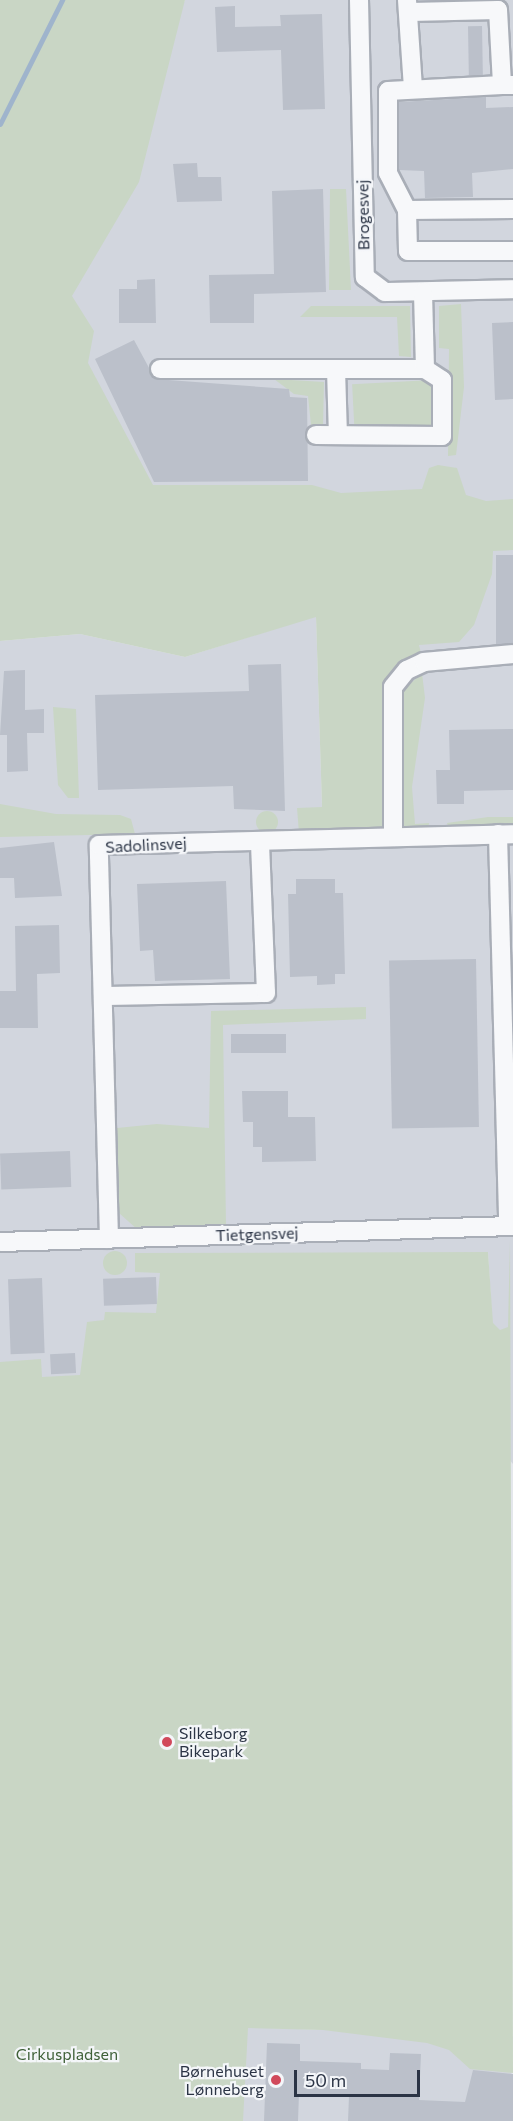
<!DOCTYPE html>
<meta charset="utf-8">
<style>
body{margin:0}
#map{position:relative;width:513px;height:2121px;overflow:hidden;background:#e4e7ec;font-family:Commissioner,sans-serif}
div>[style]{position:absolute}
.built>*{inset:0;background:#d2d6de;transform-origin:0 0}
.green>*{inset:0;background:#c9d6c5;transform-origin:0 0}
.round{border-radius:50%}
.stream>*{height:5px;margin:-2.5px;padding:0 2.5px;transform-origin:2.5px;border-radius:2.5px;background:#9fb4cc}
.building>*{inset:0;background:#bbc0ca;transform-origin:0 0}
.roads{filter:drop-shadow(2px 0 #a9aeb7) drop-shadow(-2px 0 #a9aeb7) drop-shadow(0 2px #a9aeb7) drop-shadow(0 -2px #a9aeb7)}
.minor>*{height:18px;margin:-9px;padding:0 9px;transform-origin:9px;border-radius:9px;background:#f7f8fa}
.dots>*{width:16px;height:16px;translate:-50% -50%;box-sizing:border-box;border:3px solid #f4f6f9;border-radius:50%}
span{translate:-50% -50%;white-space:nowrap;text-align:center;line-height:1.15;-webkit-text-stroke:4.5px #f4f6f9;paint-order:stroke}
.street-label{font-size:16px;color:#2b3445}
.poi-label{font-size:16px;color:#2b3445}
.left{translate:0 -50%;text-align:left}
.right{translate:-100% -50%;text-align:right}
.park-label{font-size:16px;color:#3f6138}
.scale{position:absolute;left:294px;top:2070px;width:126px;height:27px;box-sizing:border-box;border:3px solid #2b3445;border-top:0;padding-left:8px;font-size:18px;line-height:21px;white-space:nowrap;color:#2b3445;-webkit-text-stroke:4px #f4f6f9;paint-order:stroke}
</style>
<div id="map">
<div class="built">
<i style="clip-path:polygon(185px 0,513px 0,513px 1464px,500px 1449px,488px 1252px,0 1441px,0 641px,80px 634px,185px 657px,316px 616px,322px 807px,419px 650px,422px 498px,193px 535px,0 418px)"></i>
<i style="left:241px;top:2027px;width:272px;height:94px;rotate:2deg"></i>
</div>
<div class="green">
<i style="clip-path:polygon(0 0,185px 0,139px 182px,72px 296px,94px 331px,88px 363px,153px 485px,312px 485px,341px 493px,422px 489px,429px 468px,438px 465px,457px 468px,466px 495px,486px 501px,513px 499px,513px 550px,493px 551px,492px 574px,474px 625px,459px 642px,419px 645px,422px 657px,398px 671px,386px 827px,382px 831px,299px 833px,297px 808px,322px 807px,316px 617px,185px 657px,80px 634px,0 641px)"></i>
<i style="clip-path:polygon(330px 189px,346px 189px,351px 290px,329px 290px)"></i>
<i style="clip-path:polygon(461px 304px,464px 387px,456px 455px,448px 456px,449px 349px,439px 348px,439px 306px)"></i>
<i style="clip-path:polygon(311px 306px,410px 306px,411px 357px,399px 356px,397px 317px,300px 317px)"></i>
<i style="clip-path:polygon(274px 379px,324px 382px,323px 426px,311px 425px,308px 396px,294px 394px)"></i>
<i style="left:432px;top:380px;width:45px;height:80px;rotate:87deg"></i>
<i style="clip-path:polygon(422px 673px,425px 698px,412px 787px,415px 824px,429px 823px,428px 830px,402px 826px,398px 817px,399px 694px)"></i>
<i style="clip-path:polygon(53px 707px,76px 709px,79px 798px,68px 798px,58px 785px)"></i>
<i style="clip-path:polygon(0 804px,56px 814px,120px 815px,131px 819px,135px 834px,0 837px)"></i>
<i class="round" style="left:256px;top:811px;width:22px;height:22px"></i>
<i style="clip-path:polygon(488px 817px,513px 817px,513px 827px,449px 829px,447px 823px)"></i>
<i style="clip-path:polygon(366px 1007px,366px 1019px,223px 1025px,226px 1225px,138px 1230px,119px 1213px,117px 1128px,157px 1124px,209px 1128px,211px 1011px)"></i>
<i style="clip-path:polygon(510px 1240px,513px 2073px,470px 2069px,449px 2050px,427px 2043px,323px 2030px,248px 2028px,243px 2121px,0 2121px,0 1362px,41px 1359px,42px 1377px,80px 1375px,87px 1322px,104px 1320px,105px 1312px,156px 1313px,160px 1273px,135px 1272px,135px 1253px,488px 1252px,493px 1323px,500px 1330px,508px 1327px)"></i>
<i class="round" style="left:103px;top:1251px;width:24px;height:24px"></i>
</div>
<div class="stream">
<i style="left:0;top:124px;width:139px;rotate:-63.4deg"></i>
</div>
<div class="building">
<i style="clip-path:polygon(235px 6px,235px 27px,281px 26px,280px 15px,322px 14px,325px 109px,283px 110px,281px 50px,217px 52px,215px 7px)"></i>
<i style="left:482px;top:26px;width:49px;height:14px;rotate:89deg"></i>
<i style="clip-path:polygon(486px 97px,486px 108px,513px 107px,513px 169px,472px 173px,473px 197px,425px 198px,424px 171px,399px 170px,399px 102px)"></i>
<i style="clip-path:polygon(197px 163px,198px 177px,221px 177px,222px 201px,177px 202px,173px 164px)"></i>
<i style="clip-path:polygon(323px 189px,326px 292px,254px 294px,254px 323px,210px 323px,209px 275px,274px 274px,272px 191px)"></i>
<i style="clip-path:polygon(155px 279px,156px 323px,119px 323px,119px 289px,137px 289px,137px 280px)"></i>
<i style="clip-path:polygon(513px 322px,513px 399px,495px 400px,492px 323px)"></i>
<i style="clip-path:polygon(134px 340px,155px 379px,289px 389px,290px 397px,307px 398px,308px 481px,154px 482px,95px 359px)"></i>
<i style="left:496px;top:555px;width:17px;height:89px"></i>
<i style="clip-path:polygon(281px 664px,285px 811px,234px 809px,233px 786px,98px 790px,95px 695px,249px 691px,248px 665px)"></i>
<i style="clip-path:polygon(25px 670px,25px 710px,44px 709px,44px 733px,27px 733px,28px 771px,7px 772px,7px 735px,0 735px,4px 671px)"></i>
<i style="clip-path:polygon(513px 729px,513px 790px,464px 791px,464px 804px,437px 804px,436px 770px,450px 770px,449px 730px)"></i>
<i style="clip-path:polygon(54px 842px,62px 896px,15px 898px,14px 878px,0 878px,0 848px)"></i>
<i style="clip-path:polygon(296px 879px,335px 879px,335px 893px,343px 893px,345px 974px,335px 974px,335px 984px,317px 985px,317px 976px,290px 977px,288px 894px,296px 894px)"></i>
<i style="clip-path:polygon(226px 881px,230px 979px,155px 981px,153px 950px,140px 951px,137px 884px)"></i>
<i style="clip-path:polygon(59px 925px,60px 973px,37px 974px,38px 1028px,0 1028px,0 991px,16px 991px,15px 926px)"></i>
<i style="left:476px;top:959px;width:168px;height:87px;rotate:89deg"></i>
<i style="left:286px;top:1034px;width:19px;height:55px;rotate:90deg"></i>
<i style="clip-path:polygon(242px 1091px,288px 1091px,288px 1117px,315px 1117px,316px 1161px,262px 1162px,262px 1147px,253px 1147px,253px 1122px,243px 1122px)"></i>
<i style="left:70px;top:1151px;width:36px;height:70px;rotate:88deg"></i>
<i style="left:156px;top:1277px;width:27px;height:53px;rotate:88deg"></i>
<i style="left:42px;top:1278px;width:75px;height:34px;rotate:88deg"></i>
<i style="left:75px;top:1353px;width:20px;height:25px;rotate:87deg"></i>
<i style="clip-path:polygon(267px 2043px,300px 2044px,300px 2061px,361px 2063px,361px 2069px,389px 2070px,390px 2053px,421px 2054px,419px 2100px,465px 2102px,473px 2070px,513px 2074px,513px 2121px,348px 2121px,349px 2096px,299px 2094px,298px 2121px,264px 2121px)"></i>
</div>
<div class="roads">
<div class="minor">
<i style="left:359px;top:0;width:277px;rotate:88.8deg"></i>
<i style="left:365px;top:277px;width:25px;rotate:37deg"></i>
<i style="left:385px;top:292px;width:128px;rotate:-1.3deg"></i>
<i style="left:407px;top:0;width:88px;rotate:86.1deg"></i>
<i style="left:410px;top:12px;width:88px;rotate:-1.3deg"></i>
<i style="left:498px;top:10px;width:75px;rotate:86.9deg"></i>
<i style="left:502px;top:85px;width:11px"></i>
<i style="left:502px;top:85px;width:114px;rotate:177deg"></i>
<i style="left:388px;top:91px;width:82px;rotate:90deg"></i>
<i style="left:388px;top:173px;width:42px;rotate:62.8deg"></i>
<i style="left:407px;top:210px;width:41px;rotate:88.6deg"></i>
<i style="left:408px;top:251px;width:105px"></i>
<i style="left:407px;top:210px;width:106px;rotate:-0.5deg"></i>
<i style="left:160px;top:369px;width:265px"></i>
<i style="left:425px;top:369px;width:77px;rotate:-91.5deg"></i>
<i style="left:336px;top:369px;width:66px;rotate:88.3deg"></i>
<i style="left:316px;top:435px;width:126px;rotate:0.5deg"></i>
<i style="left:442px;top:436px;width:56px;rotate:-90deg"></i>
<i style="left:442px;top:380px;width:20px;rotate:-147deg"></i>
<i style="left:498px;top:834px;width:392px;rotate:88.5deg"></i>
<i style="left:393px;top:837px;width:150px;rotate:-90deg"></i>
<i style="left:393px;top:687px;width:22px;rotate:-51deg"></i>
<i style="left:407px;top:670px;width:19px;rotate:-25deg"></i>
<i style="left:424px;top:662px;width:89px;rotate:-5.1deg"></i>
<i style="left:103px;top:996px;width:163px;rotate:-1.1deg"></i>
<i style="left:266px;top:993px;width:152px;rotate:-92.3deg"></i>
<i style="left:109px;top:1239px;width:394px;rotate:-91.5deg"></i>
<i style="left:99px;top:845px;width:414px;rotate:-1.5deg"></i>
<i style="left:0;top:1242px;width:513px;rotate:-1.79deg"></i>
</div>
</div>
<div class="dots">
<i style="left:167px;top:1742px;background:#d1495b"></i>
<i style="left:276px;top:2080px;background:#d1495b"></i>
</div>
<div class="street-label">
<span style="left:363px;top:215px;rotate:-91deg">Brogesvej</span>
<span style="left:146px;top:845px;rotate:-3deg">Sadolinsvej</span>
<span style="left:257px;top:1234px;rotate:-2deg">Tietgensvej</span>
</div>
<div class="poi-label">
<span class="left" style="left:179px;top:1742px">Silkeborg<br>Bikepark</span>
<span class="right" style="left:264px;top:2080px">Børnehuset<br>Lønneberg</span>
</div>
<div class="park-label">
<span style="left:67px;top:2054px">Cirkuspladsen</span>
</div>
<div class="scale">50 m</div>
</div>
